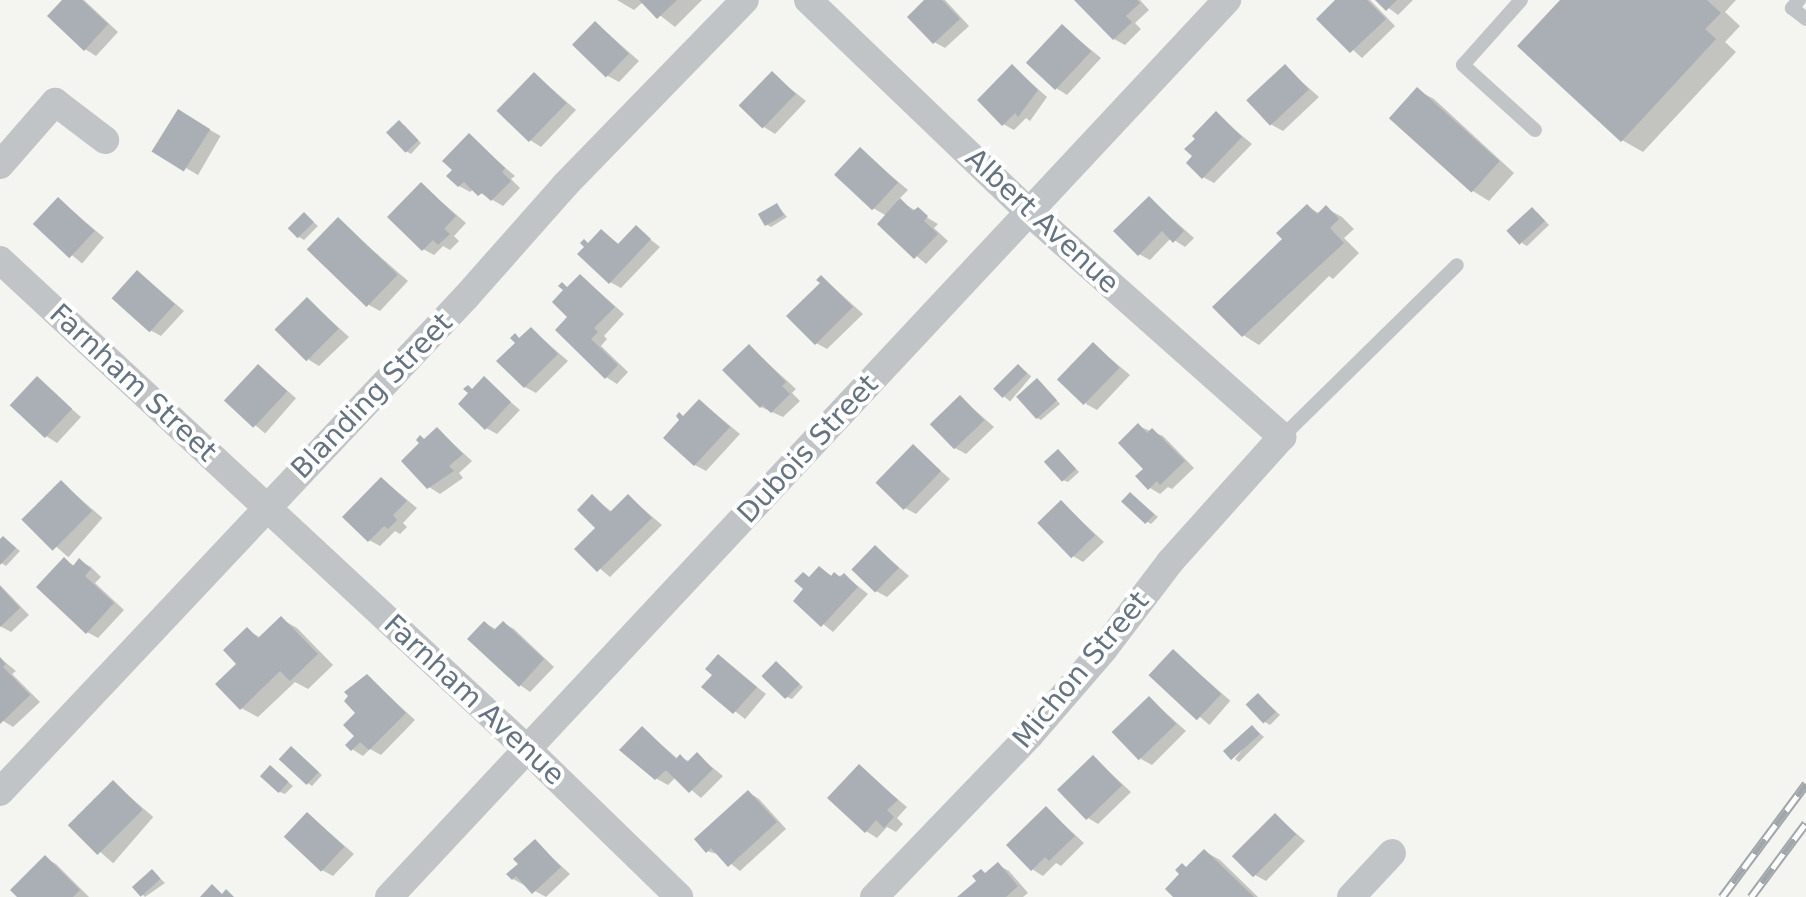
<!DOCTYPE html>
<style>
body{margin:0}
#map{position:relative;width:1806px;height:897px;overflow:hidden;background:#f4f5f1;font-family:"DejaVu Sans",sans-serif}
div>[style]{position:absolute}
.shadow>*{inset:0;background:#0003;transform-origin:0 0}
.building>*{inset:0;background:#a9afb5;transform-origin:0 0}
.service>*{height:14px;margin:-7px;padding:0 7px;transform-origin:7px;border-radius:7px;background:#c0c4c7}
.minor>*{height:28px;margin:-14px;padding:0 14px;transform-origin:14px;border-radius:14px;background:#c0c4c7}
.rail>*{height:9px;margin-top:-4.5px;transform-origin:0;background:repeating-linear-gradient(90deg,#fff 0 18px,#a1a6ab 0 36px);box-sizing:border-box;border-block:2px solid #a1a6ab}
span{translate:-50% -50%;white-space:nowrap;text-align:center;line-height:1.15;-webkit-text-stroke:8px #fff;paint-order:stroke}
.street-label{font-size:28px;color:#657380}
</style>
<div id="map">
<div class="shadow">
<i style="clip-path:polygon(65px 0,84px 0,118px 32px,96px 56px,85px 49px)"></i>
<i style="clip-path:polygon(617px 0,702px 0,675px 27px,643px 2px,634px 10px)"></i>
<i style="clip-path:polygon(927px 0,945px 0,969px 26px,945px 48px,934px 42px)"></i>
<i style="clip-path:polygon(1078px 0,1140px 0,1149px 10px,1135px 23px,1141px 29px,1125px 45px,1114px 39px)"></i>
<i style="clip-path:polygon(1338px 0,1370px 0,1395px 26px,1362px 58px,1319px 19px)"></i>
<i style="clip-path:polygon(1378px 0,1413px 0,1398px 15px)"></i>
<i style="clip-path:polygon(1563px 0,1736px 0,1725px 12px,1740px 26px,1725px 42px,1736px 52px,1643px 152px,1622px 140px)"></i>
<i style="clip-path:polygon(596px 23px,639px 61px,619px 82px,608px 76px)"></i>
<i style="clip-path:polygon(1063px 27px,1101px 58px,1067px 95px,1056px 88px)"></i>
<i style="clip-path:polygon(1013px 67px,1047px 97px,1030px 121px,1026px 118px,1014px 130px,1003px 124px)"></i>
<i style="clip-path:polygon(1285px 67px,1319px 97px,1283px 131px,1272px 125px)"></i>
<i style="clip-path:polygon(535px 74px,576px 110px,541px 147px,530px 140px)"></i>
<i style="clip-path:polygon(772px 74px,806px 101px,775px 134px,764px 127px)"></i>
<i style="clip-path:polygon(1417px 90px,1434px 99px,1514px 173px,1489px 201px,1473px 191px)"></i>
<i style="left:179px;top:112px;width:48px;height:45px;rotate:30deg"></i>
<i style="clip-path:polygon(1216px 114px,1252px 144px,1214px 183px,1203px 177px)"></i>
<i style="clip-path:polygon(404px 125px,421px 143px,411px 154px,406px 151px)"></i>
<i style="clip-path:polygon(469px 136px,515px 176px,511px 179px,520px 188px,503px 206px,474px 189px,470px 192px,459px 186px,455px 170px)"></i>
<i style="clip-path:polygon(860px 150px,908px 190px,898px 200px,938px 224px,934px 228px,948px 241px,926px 264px,879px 224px,887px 216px,873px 208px)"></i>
<i style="clip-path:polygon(421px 184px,466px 223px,454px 236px,459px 241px,450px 250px,443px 246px,434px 255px,423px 249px)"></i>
<i style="clip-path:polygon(1149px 198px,1194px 238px,1185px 247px,1171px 238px,1150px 260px,1139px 254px)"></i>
<i style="left:58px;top:199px;width:60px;height:34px;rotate:40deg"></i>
<i style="clip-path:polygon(777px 205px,787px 217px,771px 227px,766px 224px)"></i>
<i style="clip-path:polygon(1307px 206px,1320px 214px,1326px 208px,1342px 217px,1354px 229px,1344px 238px,1359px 253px,1333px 279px,1329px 276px,1259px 345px,1243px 335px,1285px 239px)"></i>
<i style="clip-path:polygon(1537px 212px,1549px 225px,1527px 246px,1522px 243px)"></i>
<i style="clip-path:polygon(309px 218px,318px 226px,304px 240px,299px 237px)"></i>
<i style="clip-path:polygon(338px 220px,408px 281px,380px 311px,369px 305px)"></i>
<i style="clip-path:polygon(636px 228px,660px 247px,621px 288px,610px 282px,589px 244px,601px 231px,620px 245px)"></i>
<i style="clip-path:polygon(138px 272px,184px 311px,161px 336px,150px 330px)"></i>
<i style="clip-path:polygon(581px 276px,624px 314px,604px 336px,607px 339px,601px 346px,628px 372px,617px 384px,606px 377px,570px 317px,566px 290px)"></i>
<i style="clip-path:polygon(822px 277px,863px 314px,827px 349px,816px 343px)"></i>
<i style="clip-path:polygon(308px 300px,349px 337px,319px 366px,309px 360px)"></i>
<i style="clip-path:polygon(531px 329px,568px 361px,536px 393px,525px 387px,521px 339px)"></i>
<i style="clip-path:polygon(1093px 344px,1130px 375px,1097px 410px,1086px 404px)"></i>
<i style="clip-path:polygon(749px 346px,796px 389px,792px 393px,800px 401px,783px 417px,761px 407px)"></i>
<i style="left:259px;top:366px;width:49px;height:47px;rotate:41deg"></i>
<i style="left:1019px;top:366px;width:16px;height:33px;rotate:40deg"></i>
<i style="clip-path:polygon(37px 379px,81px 417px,57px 443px,46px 436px)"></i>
<i style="clip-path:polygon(484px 379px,520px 410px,497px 434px,486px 428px)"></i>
<i style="clip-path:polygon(1038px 380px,1060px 404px,1041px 420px,1037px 418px)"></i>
<i style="clip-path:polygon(960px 397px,994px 427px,966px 454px,955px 448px)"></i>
<i style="clip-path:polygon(700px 401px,740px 434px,706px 471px,695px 465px)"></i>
<i style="clip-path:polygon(1138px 426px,1163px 436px,1194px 468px,1172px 489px,1168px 487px,1160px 494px,1150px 488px)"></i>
<i style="clip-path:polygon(437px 429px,472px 461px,459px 473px,463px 478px,440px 494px,429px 487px,425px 440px)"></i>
<i style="clip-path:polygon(913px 447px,950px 479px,916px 514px,905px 508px)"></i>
<i style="clip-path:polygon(1063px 455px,1079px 472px,1068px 482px,1063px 480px)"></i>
<i style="clip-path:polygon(382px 479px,417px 508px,403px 523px,407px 527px,400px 534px,395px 531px,380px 546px,369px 540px)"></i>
<i style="left:61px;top:482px;width:55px;height:52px;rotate:41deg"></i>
<i style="clip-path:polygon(628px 496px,662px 525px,610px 577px,577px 549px,598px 528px,593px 497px,612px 512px)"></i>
<i style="clip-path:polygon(1135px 497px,1158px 517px,1151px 524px,1146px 521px)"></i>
<i style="clip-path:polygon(1061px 502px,1104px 542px,1083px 562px,1073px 556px)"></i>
<i style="clip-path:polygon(4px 538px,20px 551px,6px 566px,0 562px,0 542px)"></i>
<i style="clip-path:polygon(876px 547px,909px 576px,887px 597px,876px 591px)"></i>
<i style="clip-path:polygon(64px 560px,75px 566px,80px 561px,91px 567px,101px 577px,95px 583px,124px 610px,98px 638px,87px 632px)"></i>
<i style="clip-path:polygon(820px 568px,833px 577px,844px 575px,868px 594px,833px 632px,795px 601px)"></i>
<i style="clip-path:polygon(0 585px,29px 615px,11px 632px,0 626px)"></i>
<i style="clip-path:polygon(281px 619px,297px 628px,333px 665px,308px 689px,295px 682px,258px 717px,241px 708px,239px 664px,247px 630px,261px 638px)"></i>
<i style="clip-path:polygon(485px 623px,497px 630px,503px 623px,514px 629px,554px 667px,530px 692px,520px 685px)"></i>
<i style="left:1173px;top:651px;width:76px;height:32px;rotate:41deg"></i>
<i style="clip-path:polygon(718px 656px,766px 694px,745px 719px,704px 687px,715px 674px)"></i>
<i style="clip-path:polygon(0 658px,16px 671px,12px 674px,40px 702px,13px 727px,0 719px)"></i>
<i style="clip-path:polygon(782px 667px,803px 687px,792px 699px,787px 697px)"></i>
<i style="clip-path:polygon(367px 676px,415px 720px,381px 755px,370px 749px,363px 756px,352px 749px)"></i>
<i style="clip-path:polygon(1259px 695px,1280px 715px,1270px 725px,1265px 722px)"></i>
<i style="clip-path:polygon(1149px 698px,1186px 731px,1152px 765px,1141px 759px)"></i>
<i style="clip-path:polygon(643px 729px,678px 759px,681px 757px,690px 762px,697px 755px,723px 776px,701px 798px,676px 777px,668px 785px,657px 779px,622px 750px)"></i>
<i style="clip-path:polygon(1257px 731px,1264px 737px,1239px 762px,1235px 759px)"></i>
<i style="clip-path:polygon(292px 748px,322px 775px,312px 786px,308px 783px)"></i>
<i style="clip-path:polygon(1093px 757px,1131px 792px,1098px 824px,1088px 818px)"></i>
<i style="clip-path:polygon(271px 767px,293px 786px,285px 794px,280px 792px)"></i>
<i style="clip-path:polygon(859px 767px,907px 807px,897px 818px,903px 824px,896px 832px,887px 827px,877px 838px,866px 831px)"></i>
<i style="left:114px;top:783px;width:52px;height:61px;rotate:41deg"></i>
<i style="clip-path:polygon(748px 792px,759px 799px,786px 829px,740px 871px,720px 855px,707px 851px)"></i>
<i style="clip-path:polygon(1047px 809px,1084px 843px,1061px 866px,1056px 863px,1043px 876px,1032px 869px)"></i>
<i style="clip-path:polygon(308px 814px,354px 854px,333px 876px,322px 870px)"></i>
<i style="clip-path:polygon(1275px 815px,1305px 841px,1266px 881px,1255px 875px)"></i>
<i style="clip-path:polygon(535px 842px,570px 874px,546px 897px,513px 879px)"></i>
<i style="clip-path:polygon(1204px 851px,1220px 860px,1258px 897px,1176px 897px,1187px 868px)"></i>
<i style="clip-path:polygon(45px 858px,56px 864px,89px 897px,20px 897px)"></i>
<i style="clip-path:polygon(998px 865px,1009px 871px,1028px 893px,1023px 897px,960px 897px)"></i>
<i style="clip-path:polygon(152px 871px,165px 883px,145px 897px,135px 887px)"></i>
</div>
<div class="building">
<i style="clip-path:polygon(62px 0,82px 0,108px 24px,84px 51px,47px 16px)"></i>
<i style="clip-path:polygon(639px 0,677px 0,657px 19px)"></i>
<i style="clip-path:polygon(924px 0,942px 0,960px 19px,933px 44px,907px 17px)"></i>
<i style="clip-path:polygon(1074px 0,1137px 0,1140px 3px,1126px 16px,1132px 22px,1113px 40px)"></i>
<i style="clip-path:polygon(1335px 0,1367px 0,1386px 19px,1350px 53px,1316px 19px)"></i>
<i style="clip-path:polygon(1375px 0,1397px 0,1386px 11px)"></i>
<i style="clip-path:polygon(1560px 0,1707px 0,1721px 13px,1705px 29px,1716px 39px,1621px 142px,1517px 46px)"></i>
<i style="left:595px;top:21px;width:47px;height:33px;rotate:44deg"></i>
<i style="left:1062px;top:24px;width:40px;height:53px;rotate:43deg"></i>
<i style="clip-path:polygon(1012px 64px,1038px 90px,1018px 117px,1015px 113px,1002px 126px,977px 100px)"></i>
<i style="left:1285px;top:64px;width:35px;height:53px;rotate:47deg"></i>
<i style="left:772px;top:71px;width:33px;height:48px;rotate:44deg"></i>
<i style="left:534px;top:72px;width:45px;height:54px;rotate:44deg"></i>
<i style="left:1417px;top:87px;width:111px;height:42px;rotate:42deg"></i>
<i style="left:178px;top:109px;width:38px;height:50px;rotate:32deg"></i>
<i style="clip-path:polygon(1216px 111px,1242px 137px,1202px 179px,1186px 163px,1192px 156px,1184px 149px,1195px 139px,1192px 136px)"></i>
<i style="left:399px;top:120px;width:28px;height:18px;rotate:46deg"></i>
<i style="clip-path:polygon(469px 133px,505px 168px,502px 172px,511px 181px,491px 201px,482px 193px,478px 196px,464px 182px,458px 187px,446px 176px,452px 170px,442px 161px)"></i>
<i style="left:860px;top:147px;width:52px;height:38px;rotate:43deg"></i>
<i style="clip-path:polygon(421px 182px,456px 216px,444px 229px,450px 234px,438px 245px,433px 240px,422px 251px,387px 217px)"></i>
<i style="clip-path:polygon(1149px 196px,1184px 231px,1173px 243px,1162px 231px,1138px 256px,1113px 231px)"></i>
<i style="left:58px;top:197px;width:50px;height:37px;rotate:43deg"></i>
<i style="clip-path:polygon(900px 198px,913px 211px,918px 207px,928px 216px,924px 221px,938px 234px,914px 259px,877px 224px)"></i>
<i style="left:777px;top:203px;width:14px;height:22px;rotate:60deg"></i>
<i style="clip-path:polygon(1307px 204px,1317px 214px,1326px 205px,1339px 219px,1330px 228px,1344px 243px,1242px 337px,1212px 307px,1282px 239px,1276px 233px)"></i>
<i style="left:1532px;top:207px;width:19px;height:35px;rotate:47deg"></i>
<i style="left:304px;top:212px;width:14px;height:23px;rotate:45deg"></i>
<i style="left:338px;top:217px;width:83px;height:45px;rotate:44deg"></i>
<i style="clip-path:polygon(636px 225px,651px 239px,609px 284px,577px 254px,584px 247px,580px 243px,584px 239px,588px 243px,601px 229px,618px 244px)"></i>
<i style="left:137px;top:270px;width:51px;height:38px;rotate:42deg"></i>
<i style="clip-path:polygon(580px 274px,615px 307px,594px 328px,598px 332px,591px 339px,618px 365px,605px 379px,555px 330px,567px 317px,552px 302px,563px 290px,558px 286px,562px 282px,567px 287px)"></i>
<i style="clip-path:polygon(821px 275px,853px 307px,815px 345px,786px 316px,820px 283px,816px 280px)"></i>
<i style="left:307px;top:297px;width:45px;height:46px;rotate:45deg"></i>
<i style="clip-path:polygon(531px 327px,558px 354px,524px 388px,496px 361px,515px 343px,510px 338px,515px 333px,519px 338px)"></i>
<i style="left:1093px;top:342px;width:37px;height:52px;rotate:44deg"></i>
<i style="clip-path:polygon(749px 344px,786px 382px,782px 386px,790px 394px,771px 413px,763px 405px,760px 408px,722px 370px)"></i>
<i style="left:258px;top:364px;width:40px;height:50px;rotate:43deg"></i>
<i style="left:1018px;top:364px;width:13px;height:35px;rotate:45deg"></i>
<i style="left:37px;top:376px;width:48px;height:40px;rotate:43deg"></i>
<i style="clip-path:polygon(484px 376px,511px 402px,485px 430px,458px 404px,468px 393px,463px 389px,468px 385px,472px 389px)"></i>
<i style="left:1037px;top:378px;width:30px;height:28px;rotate:48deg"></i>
<i style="left:960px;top:395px;width:35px;height:42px;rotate:46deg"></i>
<i style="clip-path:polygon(699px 399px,730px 427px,694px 466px,663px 438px,679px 420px,676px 416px,679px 412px,683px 416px)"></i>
<i style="clip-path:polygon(1138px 423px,1147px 433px,1152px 428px,1185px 461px,1160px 485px,1157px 481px,1148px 490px,1135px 476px,1143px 469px,1118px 443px)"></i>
<i style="clip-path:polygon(437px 427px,463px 454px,449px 466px,454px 471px,427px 489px,401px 461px,419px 443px,416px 440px,420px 435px,424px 439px)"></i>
<i style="left:913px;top:444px;width:39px;height:54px;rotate:44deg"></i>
<i style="left:1058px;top:449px;width:27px;height:19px;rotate:48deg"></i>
<i style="clip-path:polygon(381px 477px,407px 501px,393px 515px,397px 520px,388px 529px,384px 526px,368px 542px,342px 517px)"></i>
<i style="left:61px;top:480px;width:44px;height:56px;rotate:45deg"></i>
<i style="left:1130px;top:492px;width:33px;height:13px;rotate:43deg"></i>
<i style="clip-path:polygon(592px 494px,610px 512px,628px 494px,652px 518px,597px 572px,574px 549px,595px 528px,577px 510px)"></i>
<i style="left:1061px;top:500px;width:49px;height:33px;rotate:46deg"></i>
<i style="clip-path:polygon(3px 536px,16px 548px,0 565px,0 539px)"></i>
<i style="left:875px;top:545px;width:33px;height:34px;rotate:44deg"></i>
<i style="clip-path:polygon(64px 557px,73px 566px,79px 558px,91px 569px,85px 576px,114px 603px,86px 634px,36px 587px)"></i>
<i style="clip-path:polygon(819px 566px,831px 576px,834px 572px,840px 577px,844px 573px,858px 587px,821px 627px,793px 601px,803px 589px,794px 581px,803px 572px,809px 577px)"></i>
<i style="clip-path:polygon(0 586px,20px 608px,0 627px)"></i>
<i style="clip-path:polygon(281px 616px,318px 654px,290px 681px,280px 671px,240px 710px,215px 684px,236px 664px,223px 650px,247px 627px,258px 638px)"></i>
<i style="clip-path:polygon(484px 621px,494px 630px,503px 621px,544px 659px,519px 687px,467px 639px)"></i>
<i style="left:1173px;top:649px;width:66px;height:36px;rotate:43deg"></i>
<i style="clip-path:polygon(718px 654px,757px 687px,733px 714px,701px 687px,712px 675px,705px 669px)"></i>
<i style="clip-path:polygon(0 657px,6px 664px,3px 667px,30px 695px,0 724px)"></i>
<i style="left:776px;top:661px;width:33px;height:21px;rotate:44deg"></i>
<i style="clip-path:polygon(367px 674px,406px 713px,369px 750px,360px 742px,351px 751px,345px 745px,354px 736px,343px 725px,355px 713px,344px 701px,348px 696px,344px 692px)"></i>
<i style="left:1258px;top:693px;width:26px;height:17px;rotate:47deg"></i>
<i style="left:1149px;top:696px;width:39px;height:52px;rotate:46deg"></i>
<i style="left:1252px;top:725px;width:12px;height:39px;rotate:48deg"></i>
<i style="clip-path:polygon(642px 726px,676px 759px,680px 754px,687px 762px,697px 752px,713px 769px,689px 793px,666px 770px,655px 780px,619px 750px)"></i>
<i style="left:291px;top:746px;width:38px;height:18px;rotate:43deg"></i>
<i style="left:1093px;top:755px;width:42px;height:50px;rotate:46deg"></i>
<i style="clip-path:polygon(859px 764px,898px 800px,887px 810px,894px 817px,884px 828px,876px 820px,865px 833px,827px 798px)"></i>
<i style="left:270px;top:765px;width:25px;height:15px;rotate:42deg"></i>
<i style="left:113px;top:780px;width:42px;height:64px;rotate:45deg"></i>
<i style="clip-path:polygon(748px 790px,777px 822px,728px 867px,711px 848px,706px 853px,694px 839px)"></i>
<i style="clip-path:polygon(1046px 806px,1075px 836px,1049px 861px,1045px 857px,1031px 871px,1006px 845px)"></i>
<i style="left:307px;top:812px;width:51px;height:34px;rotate:43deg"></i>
<i style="left:1275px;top:813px;width:30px;height:61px;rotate:45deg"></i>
<i style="clip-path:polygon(535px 839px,561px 867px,532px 894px,516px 876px,512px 880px,506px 874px,518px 864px,513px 859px)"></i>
<i style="clip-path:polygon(1204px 849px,1254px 897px,1173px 897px,1165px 889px,1179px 874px,1175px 870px,1182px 863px,1186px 867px)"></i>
<i style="clip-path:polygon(45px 855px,80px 890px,73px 897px,17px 897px,10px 890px)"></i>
<i style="clip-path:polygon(998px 862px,1018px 886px,1006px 897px,957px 897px,976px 881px,972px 876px,981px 869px,985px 873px)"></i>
<i style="left:152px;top:869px;width:13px;height:27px;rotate:48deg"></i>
<i style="clip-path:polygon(212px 884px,222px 894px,226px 889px,234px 897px,200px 897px)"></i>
</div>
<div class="service">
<i style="left:1521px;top:0;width:87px;rotate:131.7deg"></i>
<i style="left:1463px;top:65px;width:97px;rotate:42.1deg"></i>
<i style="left:1799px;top:0;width:11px;rotate:131deg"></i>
<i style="left:1792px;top:8px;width:18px;rotate:38deg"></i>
<i style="left:1282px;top:437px;width:245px;rotate:-44.5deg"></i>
</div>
<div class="minor">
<i style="left:808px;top:0;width:306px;rotate:43.8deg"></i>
<i style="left:1029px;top:212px;width:339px;rotate:41.6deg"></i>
<i style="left:1282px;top:437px;width:168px;rotate:131.9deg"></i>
<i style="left:1170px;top:562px;width:109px;rotate:127.2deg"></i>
<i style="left:1104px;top:649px;width:113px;rotate:130.7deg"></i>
<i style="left:1030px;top:735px;width:225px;rotate:133.9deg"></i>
<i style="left:0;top:165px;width:84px;rotate:-48.9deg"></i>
<i style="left:55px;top:102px;width:63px;rotate:37.2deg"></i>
<i style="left:0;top:260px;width:720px;rotate:42.86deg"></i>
<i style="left:528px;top:750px;width:211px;rotate:44.2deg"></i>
<i style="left:0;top:792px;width:680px;rotate:-46.73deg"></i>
<i style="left:466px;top:297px;width:149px;rotate:-48.5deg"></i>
<i style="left:565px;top:185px;width:258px;rotate:-45.8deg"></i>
<i style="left:389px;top:897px;width:1228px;rotate:-46.95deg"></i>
<i style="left:1351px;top:897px;width:60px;rotate:-47deg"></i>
</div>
<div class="rail">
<i style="left:1722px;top:897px;width:141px;rotate:-53.4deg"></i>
<i style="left:1751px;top:897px;width:92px;rotate:-53.4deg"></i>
</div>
<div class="street-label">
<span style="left:1042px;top:221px;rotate:43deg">Albert Avenue</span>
<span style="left:133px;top:383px;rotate:43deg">Farnham Street</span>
<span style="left:372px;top:396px;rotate:-46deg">Blanding Street</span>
<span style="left:808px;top:449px;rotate:-47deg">Dubois Street</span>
<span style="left:1081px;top:670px;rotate:-50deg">Michon Street</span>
<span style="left:474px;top:700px;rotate:43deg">Farnham Avenue</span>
</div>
</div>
